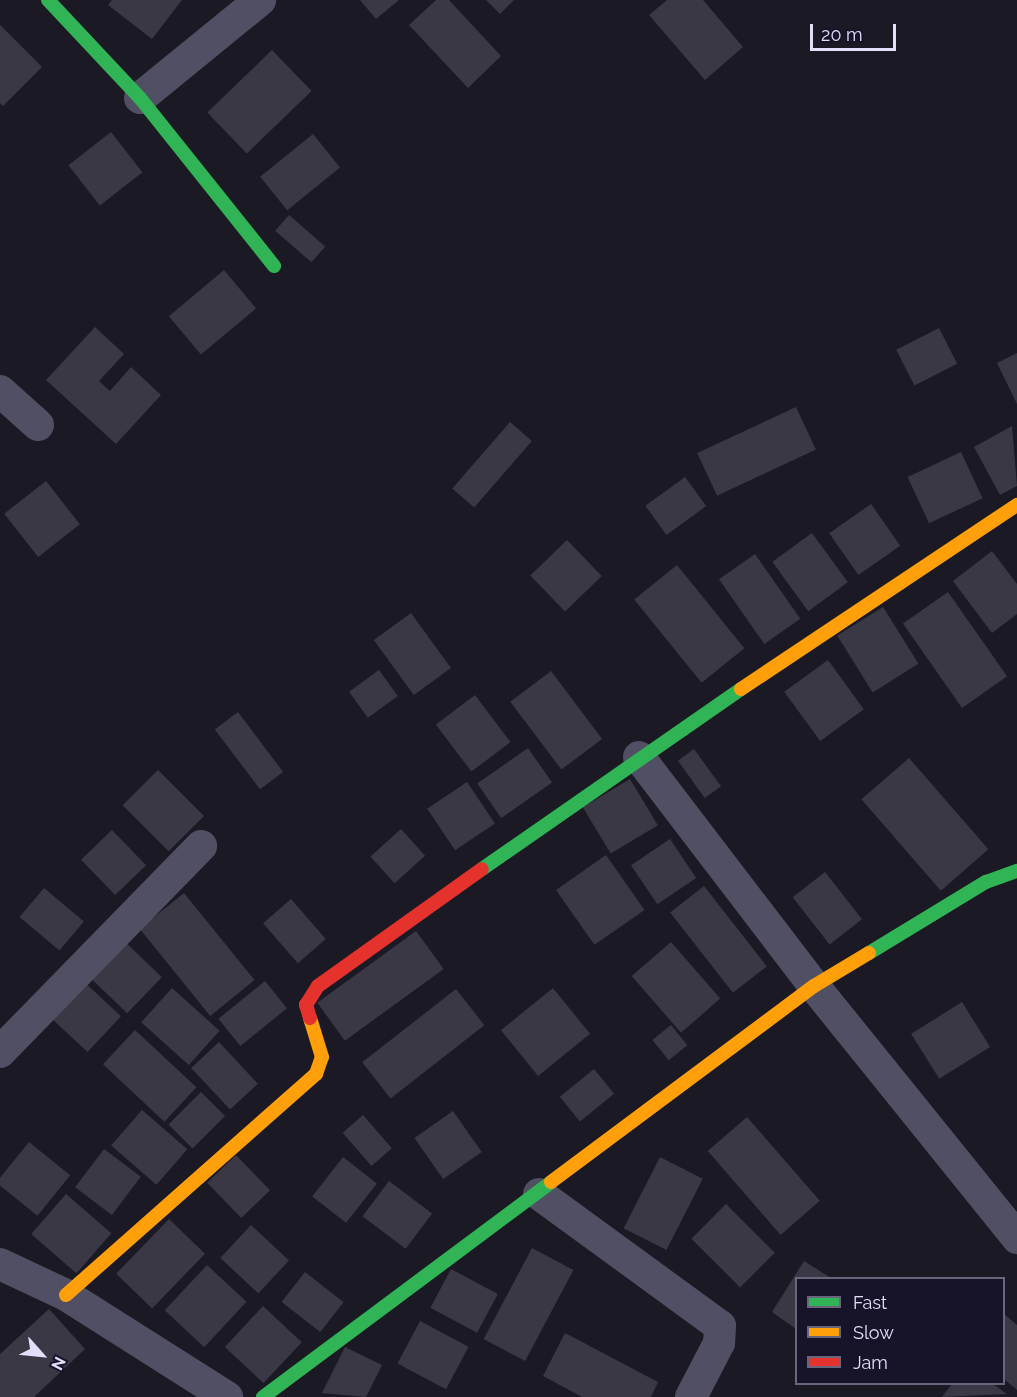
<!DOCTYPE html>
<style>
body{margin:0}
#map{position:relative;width:1017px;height:1397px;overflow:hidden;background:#1a1924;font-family:Raleway,sans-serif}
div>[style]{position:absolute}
.building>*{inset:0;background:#3a3845;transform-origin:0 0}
.street>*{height:32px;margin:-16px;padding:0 16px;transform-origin:16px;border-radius:16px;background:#504f63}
.fast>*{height:14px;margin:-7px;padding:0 7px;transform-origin:7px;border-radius:7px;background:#30b455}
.slow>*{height:14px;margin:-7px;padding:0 7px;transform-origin:7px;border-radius:7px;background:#ff9f0a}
.jam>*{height:14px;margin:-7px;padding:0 7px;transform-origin:7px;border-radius:7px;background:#e5322d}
span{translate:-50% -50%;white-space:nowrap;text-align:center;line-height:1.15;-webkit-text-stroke:4.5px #171429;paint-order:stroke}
.legend{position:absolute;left:795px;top:1277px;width:210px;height:108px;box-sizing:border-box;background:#171429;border:2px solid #68657d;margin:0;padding:8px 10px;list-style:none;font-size:18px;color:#e2dffb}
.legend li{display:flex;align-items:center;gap:12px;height:30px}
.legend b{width:30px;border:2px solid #68657d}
.north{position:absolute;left:12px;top:1325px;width:60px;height:60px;-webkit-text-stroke:4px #171429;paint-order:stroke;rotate:117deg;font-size:16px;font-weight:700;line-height:24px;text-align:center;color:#e2dffb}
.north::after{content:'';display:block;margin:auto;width:21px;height:27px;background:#e2dffb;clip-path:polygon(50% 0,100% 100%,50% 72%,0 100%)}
.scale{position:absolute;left:810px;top:24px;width:86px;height:27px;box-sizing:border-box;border:3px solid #e2dffb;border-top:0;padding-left:8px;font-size:18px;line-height:21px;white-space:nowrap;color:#e2dffb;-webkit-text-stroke:4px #171429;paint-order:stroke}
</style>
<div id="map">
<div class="building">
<i style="clip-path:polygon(112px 0,182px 0,152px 39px,108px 5px)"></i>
<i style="clip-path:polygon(360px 0,399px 0,376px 19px)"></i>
<i style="clip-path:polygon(436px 0,449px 0,501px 56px,468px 88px,409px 25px)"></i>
<i style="clip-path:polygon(486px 0,514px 0,500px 14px)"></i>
<i style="clip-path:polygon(667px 0,703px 0,743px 47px,705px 80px,649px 15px)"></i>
<i style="clip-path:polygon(0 25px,42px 67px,3px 106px,0 103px)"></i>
<i style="left:272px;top:50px;width:57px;height:90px;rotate:46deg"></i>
<i style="left:111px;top:132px;width:51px;height:54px;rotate:52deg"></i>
<i style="left:313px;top:134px;width:43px;height:68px;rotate:51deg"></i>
<i style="left:289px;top:215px;width:48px;height:21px;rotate:41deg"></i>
<i style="left:224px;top:270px;width:50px;height:72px;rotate:50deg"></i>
<i style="clip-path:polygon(95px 327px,124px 354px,99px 381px,110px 391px,131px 367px,161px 395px,116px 444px,46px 380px)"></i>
<i style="left:939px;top:328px;width:40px;height:48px;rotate:63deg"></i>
<i style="clip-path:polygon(1017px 353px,1017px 404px,997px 363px)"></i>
<i style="left:796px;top:407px;width:47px;height:109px;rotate:65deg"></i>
<i style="left:510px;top:422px;width:29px;height:88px;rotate:41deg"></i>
<i style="clip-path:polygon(1012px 426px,1017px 486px,1000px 495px,974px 447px)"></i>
<i style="left:961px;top:452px;width:51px;height:59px;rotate:65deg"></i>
<i style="left:685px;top:477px;width:36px;height:49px;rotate:54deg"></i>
<i style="left:46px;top:481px;width:55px;height:53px;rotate:52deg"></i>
<i style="left:871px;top:504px;width:51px;height:51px;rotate:55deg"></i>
<i style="left:812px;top:533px;width:61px;height:49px;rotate:54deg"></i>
<i style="left:567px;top:540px;width:50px;height:51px;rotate:46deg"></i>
<i style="clip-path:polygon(992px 551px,1017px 584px,1017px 614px,992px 633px,953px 581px)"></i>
<i style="left:755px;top:554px;width:79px;height:44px;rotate:55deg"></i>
<i style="left:677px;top:565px;width:107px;height:55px;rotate:51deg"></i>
<i style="left:948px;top:592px;width:103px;height:55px;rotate:55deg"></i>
<i style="left:883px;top:607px;width:67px;height:54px;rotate:58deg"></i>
<i style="left:411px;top:613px;width:68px;height:46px;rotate:54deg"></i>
<i style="left:828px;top:660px;width:61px;height:54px;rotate:54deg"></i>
<i style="left:379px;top:670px;width:32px;height:37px;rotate:54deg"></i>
<i style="left:551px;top:671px;width:85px;height:51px;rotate:53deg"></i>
<i style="left:475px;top:695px;width:59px;height:49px;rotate:53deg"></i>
<i style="left:238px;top:712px;width:75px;height:29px;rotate:53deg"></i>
<i style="left:528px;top:748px;width:42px;height:62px;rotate:55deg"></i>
<i style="left:694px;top:749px;width:46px;height:20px;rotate:54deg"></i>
<i style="left:909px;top:758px;width:121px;height:63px;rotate:49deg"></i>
<i style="left:158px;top:770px;width:65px;height:50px;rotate:45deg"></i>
<i style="left:630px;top:779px;width:54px;height:55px;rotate:59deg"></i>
<i style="left:467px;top:782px;width:50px;height:48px;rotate:56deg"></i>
<i style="left:401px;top:829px;width:36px;height:41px;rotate:48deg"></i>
<i style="left:112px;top:830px;width:49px;height:43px;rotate:46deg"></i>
<i style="left:670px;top:839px;width:47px;height:47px;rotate:56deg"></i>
<i style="left:606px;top:855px;width:67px;height:61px;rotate:55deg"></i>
<i style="left:825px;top:872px;width:60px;height:41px;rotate:52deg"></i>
<i style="left:704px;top:886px;width:102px;height:43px;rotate:52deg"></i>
<i style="left:44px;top:888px;width:52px;height:38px;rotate:40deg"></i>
<i style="left:184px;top:893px;width:112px;height:57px;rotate:51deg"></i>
<i style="left:291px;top:899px;width:53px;height:37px;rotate:49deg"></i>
<i style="left:416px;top:931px;width:47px;height:122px;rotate:54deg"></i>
<i style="left:118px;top:935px;width:61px;height:50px;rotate:44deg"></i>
<i style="left:671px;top:942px;width:75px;height:52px;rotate:49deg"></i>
<i style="left:80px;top:978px;width:56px;height:49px;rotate:43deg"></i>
<i style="left:265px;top:981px;width:35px;height:60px;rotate:51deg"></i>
<i style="left:172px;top:988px;width:64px;height:46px;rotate:42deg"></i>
<i style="left:553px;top:988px;width:59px;height:67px;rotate:51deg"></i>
<i style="left:456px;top:989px;width:46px;height:119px;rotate:52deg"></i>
<i style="left:962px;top:1002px;width:53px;height:60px;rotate:58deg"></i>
<i style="left:671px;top:1025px;width:26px;height:24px;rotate:51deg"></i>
<i style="left:135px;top:1030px;width:84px;height:47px;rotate:43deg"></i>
<i style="left:219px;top:1042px;width:57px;height:38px;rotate:47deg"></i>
<i style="left:594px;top:1069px;width:32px;height:44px;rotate:51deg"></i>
<i style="left:201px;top:1092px;width:34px;height:46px;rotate:45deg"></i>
<i style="left:142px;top:1110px;width:60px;height:47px;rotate:41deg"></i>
<i style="left:453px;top:1111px;width:50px;height:47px;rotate:55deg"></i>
<i style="left:363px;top:1115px;width:44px;height:27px;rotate:49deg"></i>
<i style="left:747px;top:1117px;width:111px;height:52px;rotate:49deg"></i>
<i style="left:29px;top:1142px;width:53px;height:52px;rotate:39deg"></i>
<i style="left:104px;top:1149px;width:46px;height:48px;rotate:37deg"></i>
<i style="left:236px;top:1155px;width:49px;height:40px;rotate:46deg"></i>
<i style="left:343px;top:1157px;width:43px;height:50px;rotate:38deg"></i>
<i style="left:660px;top:1157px;width:48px;height:80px;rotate:27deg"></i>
<i style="left:389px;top:1181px;width:54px;height:44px;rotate:37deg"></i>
<i style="left:66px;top:1194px;width:60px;height:53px;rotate:41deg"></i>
<i style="left:726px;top:1204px;width:69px;height:49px;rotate:45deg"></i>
<i style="left:169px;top:1219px;width:50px;height:76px;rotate:44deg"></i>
<i style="left:251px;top:1225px;width:52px;height:45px;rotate:43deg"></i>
<i style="left:532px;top:1248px;width:47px;height:103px;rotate:28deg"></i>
<i style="clip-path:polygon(804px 1261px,831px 1278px,796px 1278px,796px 1329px,772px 1312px)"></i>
<i style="left:207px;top:1265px;width:54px;height:62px;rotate:43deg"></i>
<i style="left:451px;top:1269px;width:53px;height:44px;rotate:28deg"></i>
<i style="left:305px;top:1272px;width:49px;height:38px;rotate:38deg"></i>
<i style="left:263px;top:1306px;width:53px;height:56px;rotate:43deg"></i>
<i style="clip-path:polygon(49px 1309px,85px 1349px,34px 1397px,0 1397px,0 1354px)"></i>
<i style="clip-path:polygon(1004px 1314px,1017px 1325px,1017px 1390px,1004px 1379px)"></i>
<i style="left:420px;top:1321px;width:55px;height:48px;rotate:28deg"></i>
<i style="clip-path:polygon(565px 1333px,658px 1382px,651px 1397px,582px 1397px,543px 1376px)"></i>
<i style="clip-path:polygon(345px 1347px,382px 1365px,366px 1397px,322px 1393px)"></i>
<i style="clip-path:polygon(952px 1384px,993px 1384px,1007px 1394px,942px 1397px)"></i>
</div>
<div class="street">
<i style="left:140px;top:98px;width:155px;rotate:-39.2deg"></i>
<i style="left:0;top:391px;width:51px;rotate:41.8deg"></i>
<i style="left:639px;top:757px;width:288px;rotate:52.6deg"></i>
<i style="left:814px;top:986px;width:324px;rotate:51.1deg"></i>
<i style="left:0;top:1052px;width:288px;rotate:-45.7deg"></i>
<i style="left:539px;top:1194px;width:224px;rotate:36.1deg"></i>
<i style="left:720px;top:1326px;width:17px;rotate:93deg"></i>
<i style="left:719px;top:1343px;width:61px;rotate:117.4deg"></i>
<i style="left:0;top:1264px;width:73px;rotate:25.2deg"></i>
<i style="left:66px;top:1295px;width:191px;rotate:32.4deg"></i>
</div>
<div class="fast">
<i style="left:48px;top:0;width:134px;rotate:46.8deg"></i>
<i style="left:140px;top:98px;width:215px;rotate:51.4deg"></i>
<i style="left:482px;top:869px;width:315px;rotate:-34.8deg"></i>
<i style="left:869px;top:953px;width:137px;rotate:-31.3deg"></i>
<i style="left:986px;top:882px;width:33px;rotate:-20deg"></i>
<i style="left:263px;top:1397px;width:359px;rotate:-36.7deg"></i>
</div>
<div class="slow">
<i style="left:741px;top:689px;width:332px;rotate:-33.7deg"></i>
<i style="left:551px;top:1182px;width:328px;rotate:-36.7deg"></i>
<i style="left:814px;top:986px;width:64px;rotate:-31deg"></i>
<i style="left:66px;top:1295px;width:334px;rotate:-41.5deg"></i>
<i style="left:316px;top:1074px;width:18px;rotate:-71deg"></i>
<i style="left:322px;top:1057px;width:41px;rotate:-107.1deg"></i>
</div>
<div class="jam">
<i style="left:310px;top:1018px;width:14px;rotate:-107deg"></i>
<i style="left:306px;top:1005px;width:22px;rotate:-58deg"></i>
<i style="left:318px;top:986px;width:201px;rotate:-35.5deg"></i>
</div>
<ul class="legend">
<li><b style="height:8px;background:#30b455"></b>Fast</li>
<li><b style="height:8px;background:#ff9f0a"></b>Slow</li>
<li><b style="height:8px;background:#e5322d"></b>Jam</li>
</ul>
<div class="north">N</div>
<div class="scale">20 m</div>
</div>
